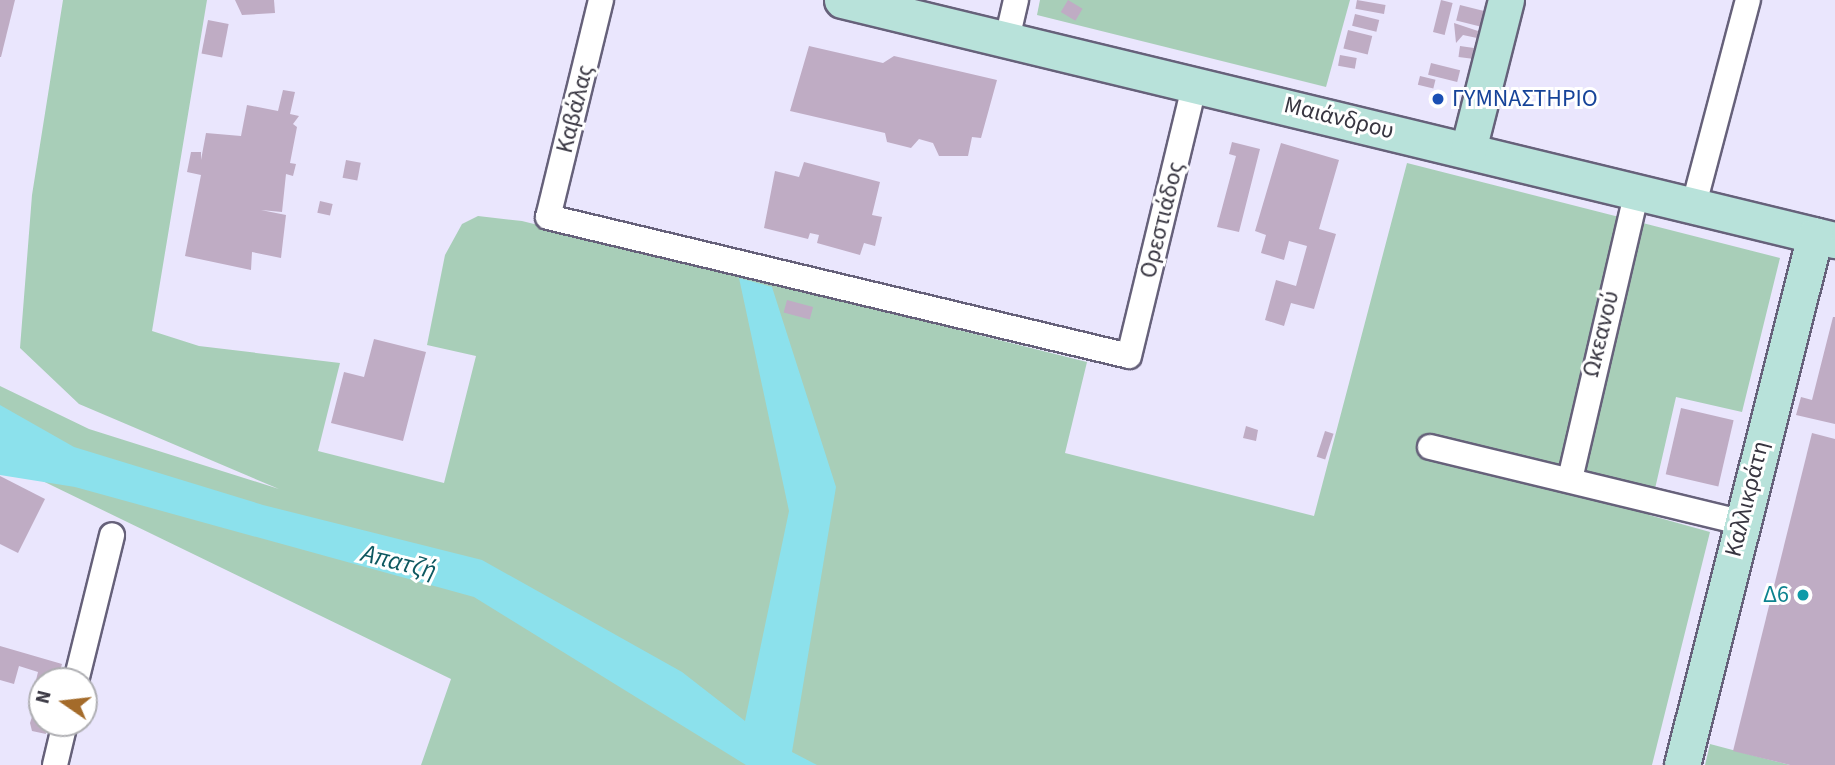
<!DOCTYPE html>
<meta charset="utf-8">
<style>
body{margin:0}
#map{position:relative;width:1835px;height:765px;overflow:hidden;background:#eae6fd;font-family:"Source Sans 3",sans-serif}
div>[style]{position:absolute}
.green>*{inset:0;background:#a8ceb8}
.water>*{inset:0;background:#8ce1ec}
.building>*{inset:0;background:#bfacc4;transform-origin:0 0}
.roads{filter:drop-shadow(2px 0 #66617a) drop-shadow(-2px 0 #66617a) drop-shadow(0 2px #66617a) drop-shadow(0 -2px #66617a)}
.street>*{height:24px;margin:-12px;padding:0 12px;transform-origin:12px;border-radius:12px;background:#fff}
.secondary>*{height:35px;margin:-17.5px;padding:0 17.5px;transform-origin:17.5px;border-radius:17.5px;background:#b8e2da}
.dots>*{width:19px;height:19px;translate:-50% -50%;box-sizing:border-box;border:4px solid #fff;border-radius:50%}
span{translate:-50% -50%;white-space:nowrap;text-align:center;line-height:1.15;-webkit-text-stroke:6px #fff;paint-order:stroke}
.transit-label{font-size:24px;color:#164399}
.left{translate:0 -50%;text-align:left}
.street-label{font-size:24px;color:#383641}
.culture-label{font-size:24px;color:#0d838f}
.right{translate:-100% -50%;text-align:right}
.water-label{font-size:26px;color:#0d5860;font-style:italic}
.north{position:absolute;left:28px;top:667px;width:70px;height:70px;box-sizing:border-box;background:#fff;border:2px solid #afafb3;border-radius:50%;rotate:284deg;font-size:19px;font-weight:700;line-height:28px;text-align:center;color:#383641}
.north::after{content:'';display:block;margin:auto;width:24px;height:32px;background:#a46b2a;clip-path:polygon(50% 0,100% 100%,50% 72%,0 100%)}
</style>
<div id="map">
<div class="green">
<i style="clip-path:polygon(63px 0,207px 0,152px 331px,199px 346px,340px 363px,318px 451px,444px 483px,476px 356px,427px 345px,445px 255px,462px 224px,478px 216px,522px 221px,1087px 362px,1065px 453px,1314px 516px,1407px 163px,1780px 258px,1742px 412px,1676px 397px,1649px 515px,1710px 532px,1652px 765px,421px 765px,451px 679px,22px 471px,0 473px,0 386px,89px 429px,279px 489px,79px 404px,20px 348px,32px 195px)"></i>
<i style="clip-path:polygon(1040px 0,1350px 0,1326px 87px,1037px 15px)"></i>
<i style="clip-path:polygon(1710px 744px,1790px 765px,1705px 765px)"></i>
</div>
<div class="water">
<i style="clip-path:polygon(739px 278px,772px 287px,836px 487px,792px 752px,817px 765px,746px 765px,474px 597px,75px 487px,0 475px,0 405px,74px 447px,263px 505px,482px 560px,682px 672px,745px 721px,789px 511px)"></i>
</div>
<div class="building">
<i style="clip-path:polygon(0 0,15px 0,1px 57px,0 57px)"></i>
<i style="clip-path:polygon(235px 0,274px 0,275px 13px,242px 15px)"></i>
<i style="left:1068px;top:0;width:17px;height:14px;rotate:31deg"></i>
<i style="left:1357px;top:0;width:29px;height:9px;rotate:10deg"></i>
<i style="left:1441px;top:0;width:12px;height:33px;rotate:14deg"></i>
<i style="left:1460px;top:5px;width:34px;height:16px;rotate:14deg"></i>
<i style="left:1355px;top:14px;width:25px;height:12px;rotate:14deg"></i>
<i style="left:208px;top:20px;width:21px;height:34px;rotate:11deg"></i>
<i style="clip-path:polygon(1454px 23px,1478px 31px,1477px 38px,1463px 35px,1456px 43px)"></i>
<i style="left:1348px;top:30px;width:25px;height:19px;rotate:14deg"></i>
<i style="clip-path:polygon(809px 46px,883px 63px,894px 56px,997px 80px,981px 138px,972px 137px,968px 156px,939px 156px,933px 143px,919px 139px,911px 148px,887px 142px,885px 133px,790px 111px)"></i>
<i style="left:1460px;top:46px;width:14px;height:11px;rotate:8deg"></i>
<i style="left:1340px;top:55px;width:17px;height:11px;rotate:10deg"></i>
<i style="left:1431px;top:63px;width:30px;height:12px;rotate:14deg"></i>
<i style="left:1420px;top:76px;width:16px;height:9px;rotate:14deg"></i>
<i style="clip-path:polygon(283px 90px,295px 92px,290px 114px,299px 116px,293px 124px,297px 127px,290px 163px,296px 164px,293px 176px,286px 174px,282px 212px,261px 210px,286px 215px,281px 258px,252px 252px,251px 270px,185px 256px,201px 175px,187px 172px,191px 152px,201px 152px,201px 160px,206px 133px,241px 136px,247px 105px,278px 111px)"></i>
<i style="clip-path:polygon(1232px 142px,1260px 149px,1239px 232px,1217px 227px,1236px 156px,1229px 154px)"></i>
<i style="clip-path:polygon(1281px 143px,1339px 160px,1319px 229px,1336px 234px,1314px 309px,1291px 303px,1284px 326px,1265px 320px,1276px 280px,1296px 286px,1307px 246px,1289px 241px,1284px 260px,1261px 253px,1266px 235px,1255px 231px)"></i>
<i style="left:346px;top:160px;width:15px;height:18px;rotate:11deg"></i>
<i style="clip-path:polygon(804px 162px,880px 182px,872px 215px,882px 217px,875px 246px,864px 243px,860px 255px,817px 243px,819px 235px,810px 233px,808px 239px,764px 228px,775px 171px,799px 177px)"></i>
<i style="left:320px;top:201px;width:13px;height:12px;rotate:13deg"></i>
<i style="left:787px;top:300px;width:27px;height:13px;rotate:15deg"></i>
<i style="clip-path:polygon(1833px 317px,1835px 317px,1835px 424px,1796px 415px,1801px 397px,1812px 400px)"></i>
<i style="clip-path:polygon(374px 339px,426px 352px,403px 441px,331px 423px,344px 372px,364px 377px)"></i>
<i style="left:1681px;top:408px;width:54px;height:68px;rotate:13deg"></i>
<i style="clip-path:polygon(1246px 426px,1258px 430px,1256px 441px,1243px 438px)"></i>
<i style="left:1325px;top:431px;width:9px;height:27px;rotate:18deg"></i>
<i style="clip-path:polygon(1812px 433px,1835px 439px,1835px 765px,1790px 765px,1733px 751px)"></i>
<i style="clip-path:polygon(0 476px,45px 499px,18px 553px,0 544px)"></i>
<i style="clip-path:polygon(0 646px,62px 664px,57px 681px,36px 680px,38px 672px,19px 666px,14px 684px,0 680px)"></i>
<i style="clip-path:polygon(38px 698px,42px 699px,46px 734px,32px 731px,30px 723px)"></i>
</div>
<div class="roads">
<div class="street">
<i style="left:601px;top:0;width:223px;rotate:103.7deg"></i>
<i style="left:548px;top:217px;width:597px;rotate:13.45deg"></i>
<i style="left:1129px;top:356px;width:280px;rotate:-76.4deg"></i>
<i style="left:1007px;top:39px;width:40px;rotate:-77deg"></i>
<i style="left:1694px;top:204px;width:211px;rotate:-75.2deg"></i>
<i style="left:1430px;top:447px;width:319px;rotate:13.6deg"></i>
<i style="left:1570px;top:479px;width:297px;rotate:-76.9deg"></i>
<i style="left:76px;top:681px;width:150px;rotate:-76.1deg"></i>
<i style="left:55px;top:765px;width:43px;rotate:-76.6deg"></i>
</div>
<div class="secondary">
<i style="left:842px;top:0;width:1022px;rotate:13.59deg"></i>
<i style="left:1468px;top:150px;width:155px;rotate:-75.8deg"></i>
<i style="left:1682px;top:765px;width:546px;rotate:-75.91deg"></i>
</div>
</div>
<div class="dots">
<i style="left:1438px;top:99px;background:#1a4fb4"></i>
<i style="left:1803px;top:595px;background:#0f9aa8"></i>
</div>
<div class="transit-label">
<span class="left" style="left:1452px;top:99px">ΓΥΜΝΑΣΤΗΡΙΟ</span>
</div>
<div class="street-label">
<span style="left:575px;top:109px;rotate:-76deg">Καβάλας</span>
<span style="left:1339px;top:118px;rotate:14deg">Μαιάνδρου</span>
<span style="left:1162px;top:220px;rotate:-76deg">Ορεστιάδος</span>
<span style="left:1601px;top:334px;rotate:-76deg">Ωκεανού</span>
<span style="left:1747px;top:499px;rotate:-76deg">Καλλικράτη</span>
</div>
<div class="culture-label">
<span class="right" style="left:1789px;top:595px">Δ6</span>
</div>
<div class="water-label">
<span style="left:399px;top:562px;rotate:14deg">Απατζή</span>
</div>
<div class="north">N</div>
</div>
